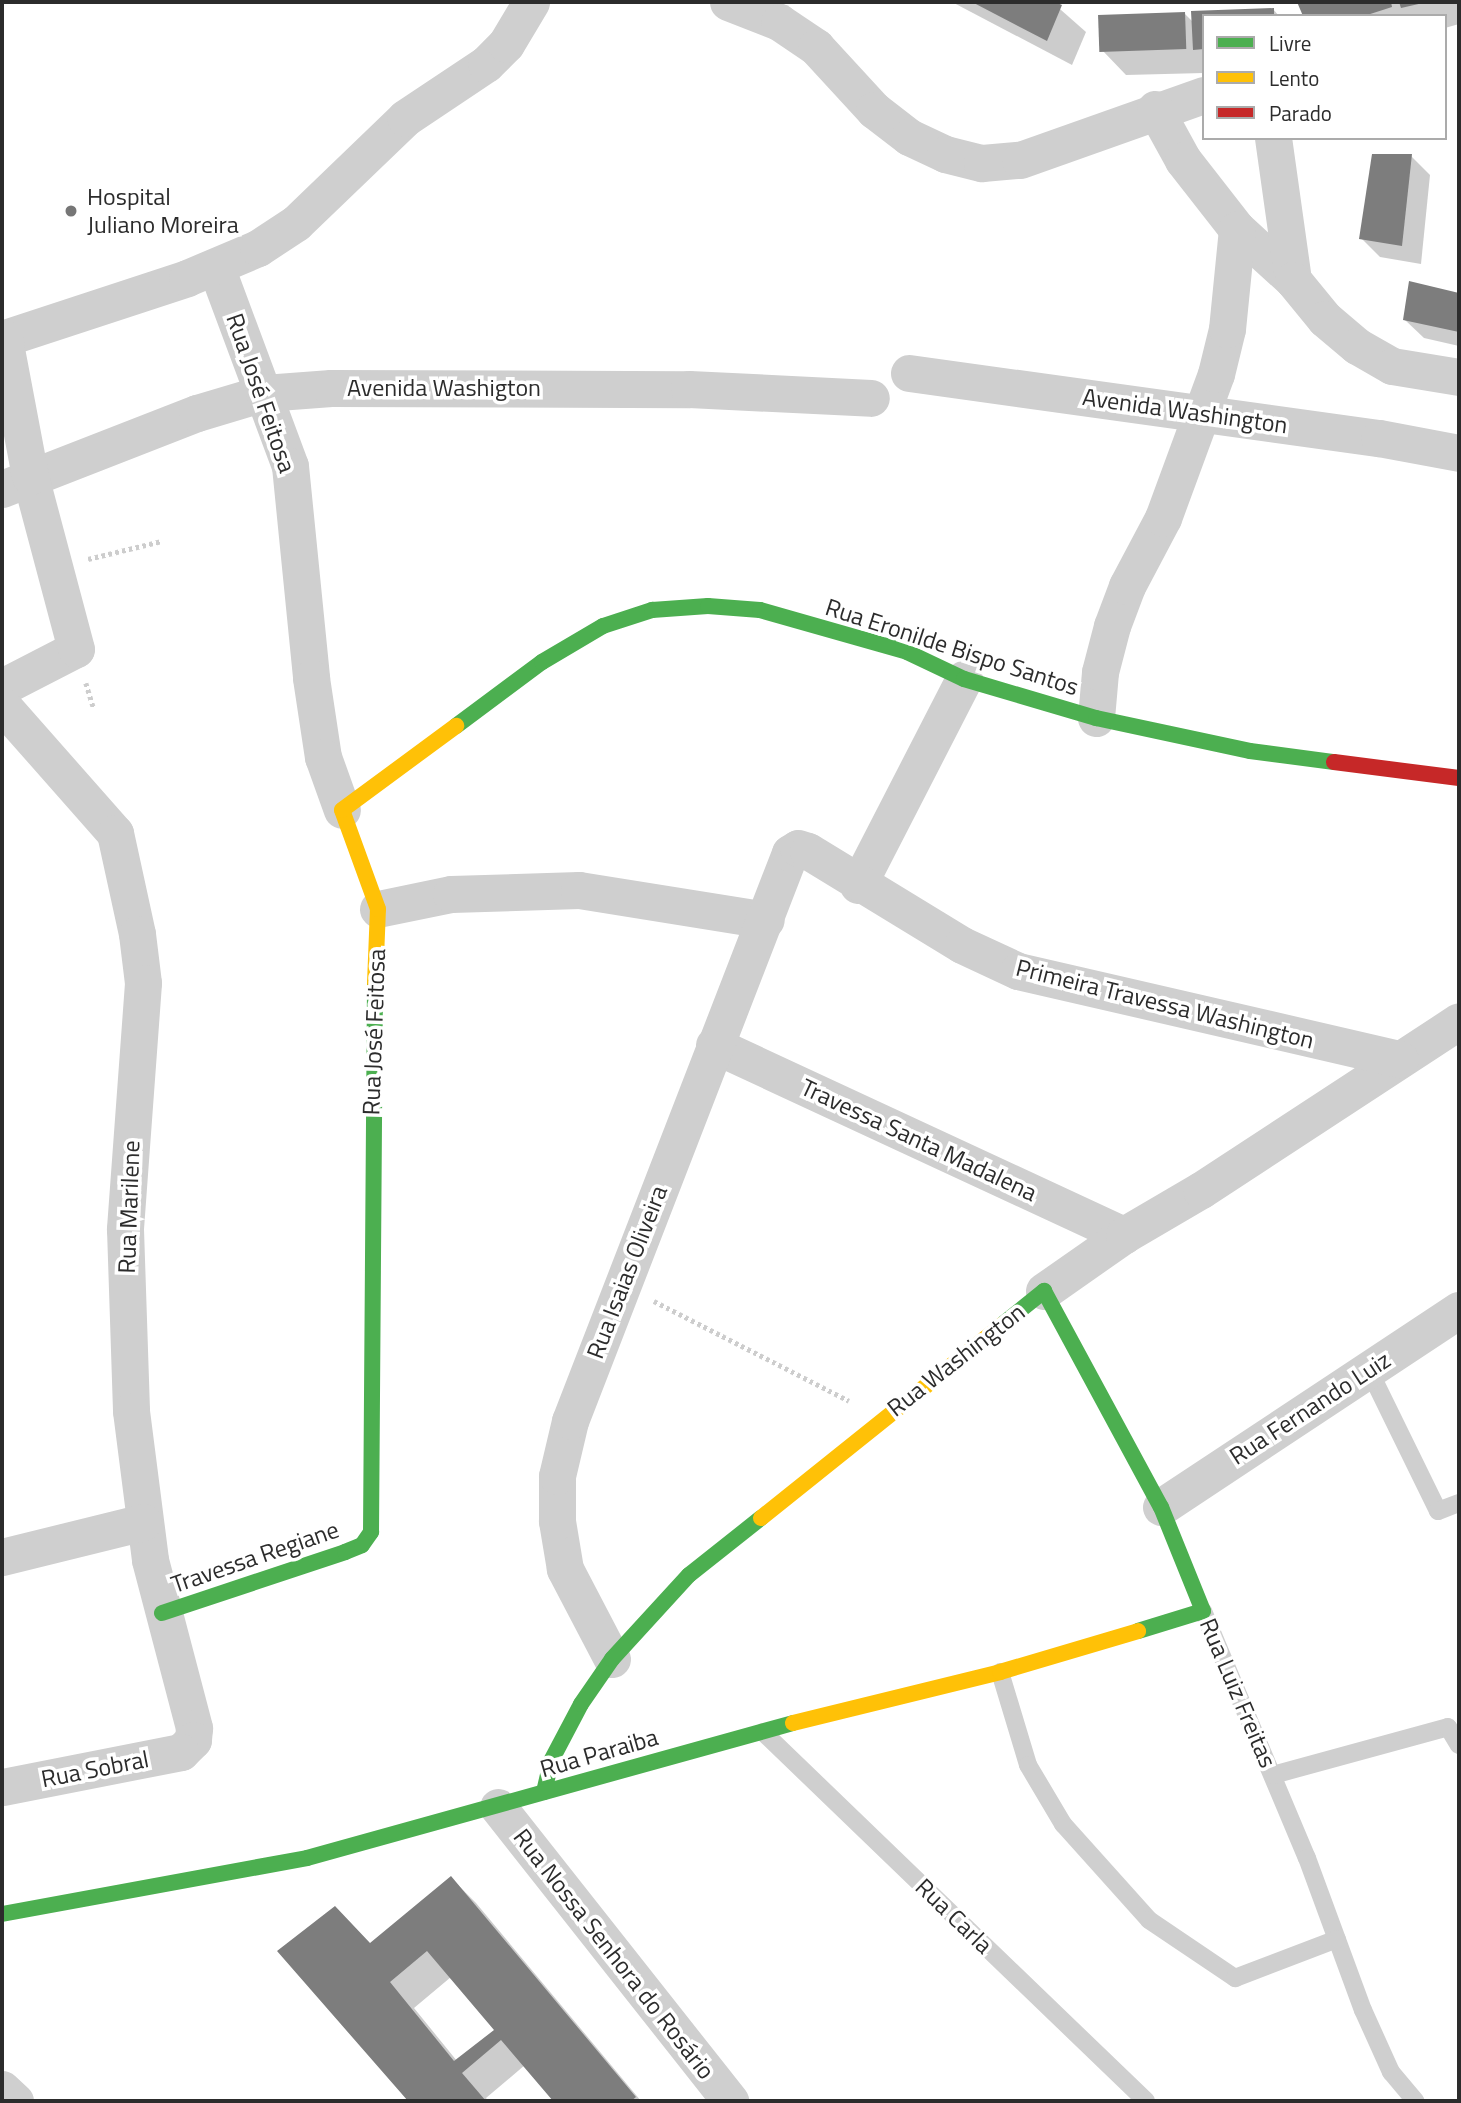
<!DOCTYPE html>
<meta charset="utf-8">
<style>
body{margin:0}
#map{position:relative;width:1461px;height:2103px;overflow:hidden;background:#fff;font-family:"Titillium Web",sans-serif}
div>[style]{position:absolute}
.shadow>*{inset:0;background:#0003}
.building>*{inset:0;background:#7d7d7d;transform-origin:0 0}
.path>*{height:4.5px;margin-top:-2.25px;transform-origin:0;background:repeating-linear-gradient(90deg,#cdcdcd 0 3.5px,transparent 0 7px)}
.lane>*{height:18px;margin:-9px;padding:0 9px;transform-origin:9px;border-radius:9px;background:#cfcfcf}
.street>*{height:37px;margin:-18.5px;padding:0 18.5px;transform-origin:18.5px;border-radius:18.5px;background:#cfcfcf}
.fast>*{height:16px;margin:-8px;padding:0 8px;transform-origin:8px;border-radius:8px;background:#4caf50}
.slow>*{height:16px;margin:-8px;padding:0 8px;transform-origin:8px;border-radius:8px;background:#ffc107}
.jam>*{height:16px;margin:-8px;padding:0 8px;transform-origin:8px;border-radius:8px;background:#c62828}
.dots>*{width:19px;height:19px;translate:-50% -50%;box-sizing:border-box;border:4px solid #fff;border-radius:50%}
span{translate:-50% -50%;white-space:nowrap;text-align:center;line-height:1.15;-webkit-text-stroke:7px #fff;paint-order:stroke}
.poi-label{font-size:24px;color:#2c2c2c}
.left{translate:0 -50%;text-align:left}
.street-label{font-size:24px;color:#2c2c2c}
.frame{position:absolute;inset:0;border:4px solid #2c2c2c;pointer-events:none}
.legend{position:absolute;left:1202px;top:14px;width:245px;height:126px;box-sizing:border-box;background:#fff;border:2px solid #ababab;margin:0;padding:9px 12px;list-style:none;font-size:21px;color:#2c2c2c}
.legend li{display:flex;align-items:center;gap:14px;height:35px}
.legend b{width:35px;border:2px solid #ababab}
</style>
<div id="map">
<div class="shadow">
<i style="clip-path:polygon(952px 2px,1052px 2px,1086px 32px,1072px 65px)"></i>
<i style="clip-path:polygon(1299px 2px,1459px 2px,1459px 24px,1445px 28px,1445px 16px,1305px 16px)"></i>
<i style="clip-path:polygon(1273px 9px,1279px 16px,1204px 16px,1204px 73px,1126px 75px,1102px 50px,1184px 13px,1193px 22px,1193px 13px)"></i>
<i style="clip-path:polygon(1411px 156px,1430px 175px,1421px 264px,1380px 257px,1361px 238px)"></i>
<i style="clip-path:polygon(1411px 283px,1459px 295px,1459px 346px,1424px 338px,1405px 320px)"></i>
<i style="clip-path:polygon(evenodd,451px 1878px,476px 1903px,641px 2101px,555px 2101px,525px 2065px,486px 2098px,488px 2101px,410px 2101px,279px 1951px,370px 1945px,451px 1878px,451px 1977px,496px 2030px,457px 2061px,414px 2008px,451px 1977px)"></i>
</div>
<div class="building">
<i style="clip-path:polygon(972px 2px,1055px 2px,1062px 5px,1047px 41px)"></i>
<i style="clip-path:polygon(1297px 2px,1391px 2px,1392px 7px,1364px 16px,1303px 16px)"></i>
<i style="clip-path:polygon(1399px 2px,1423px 2px,1423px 3px,1401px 8px)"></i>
<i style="clip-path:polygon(1274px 8px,1274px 16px,1204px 16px,1204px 49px,1193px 50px,1191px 11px)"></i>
<i style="left:1185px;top:12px;width:37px;height:87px;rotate:88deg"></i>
<i style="clip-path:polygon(1372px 154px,1412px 154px,1402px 246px,1359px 239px)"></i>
<i style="clip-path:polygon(1409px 281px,1459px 293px,1459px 332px,1403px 320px)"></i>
<i style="clip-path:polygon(evenodd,451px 1876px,636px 2097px,631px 2101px,553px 2101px,501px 2040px,462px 2073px,486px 2101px,408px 2101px,277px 1951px,335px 1906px,370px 1943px,451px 1876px,427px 1951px,494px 2030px,454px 2061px,390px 1982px,427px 1951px)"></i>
</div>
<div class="path">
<i style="left:88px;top:559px;width:76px;rotate:-13.7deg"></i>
<i style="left:86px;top:683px;width:27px;rotate:73deg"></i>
<i style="left:654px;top:1301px;width:219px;rotate:27.1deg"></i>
</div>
<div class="lane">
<i style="left:1369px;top:1370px;width:157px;rotate:63.9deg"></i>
<i style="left:1438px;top:1511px;width:22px;rotate:-21deg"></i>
<i style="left:1203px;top:1611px;width:268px;rotate:67.2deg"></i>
<i style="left:1307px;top:1858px;width:162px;rotate:69.8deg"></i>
<i style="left:1363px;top:2010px;width:68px;rotate:65.7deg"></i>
<i style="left:1391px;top:2072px;width:38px;rotate:50deg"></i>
<i style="left:1000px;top:1672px;width:97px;rotate:73.2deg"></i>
<i style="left:1028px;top:1765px;width:69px;rotate:59.3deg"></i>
<i style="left:1063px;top:1824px;width:129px;rotate:48.1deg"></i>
<i style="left:1149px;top:1920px;width:104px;rotate:34deg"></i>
<i style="left:1235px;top:1978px;width:109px;rotate:-20.9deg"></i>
<i style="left:763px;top:1732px;width:532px;rotate:43.93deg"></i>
<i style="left:1273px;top:1775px;width:181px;rotate:-15.3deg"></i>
<i style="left:1448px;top:1727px;width:21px;rotate:59deg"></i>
</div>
<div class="street">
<i style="left:728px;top:2px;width:55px;rotate:21.4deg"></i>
<i style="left:779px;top:22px;width:45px;rotate:34deg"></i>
<i style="left:816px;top:47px;width:86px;rotate:47.4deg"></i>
<i style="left:874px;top:110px;width:44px;rotate:37.6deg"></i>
<i style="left:909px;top:137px;width:40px;rotate:25deg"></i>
<i style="left:945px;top:154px;width:38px;rotate:14deg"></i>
<i style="left:982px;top:163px;width:38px;rotate:-5deg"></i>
<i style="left:1020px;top:160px;width:195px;rotate:-19.5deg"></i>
<i style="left:1155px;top:109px;width:58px;rotate:61.2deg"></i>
<i style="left:1183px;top:160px;width:88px;rotate:52deg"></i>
<i style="left:1237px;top:229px;width:76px;rotate:42.3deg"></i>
<i style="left:1293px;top:280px;width:143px;rotate:-98deg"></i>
<i style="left:216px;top:267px;width:212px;rotate:69.6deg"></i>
<i style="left:290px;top:466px;width:213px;rotate:84.3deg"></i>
<i style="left:311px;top:678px;width:80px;rotate:81.4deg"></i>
<i style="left:323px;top:757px;width:56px;rotate:70.3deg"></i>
<i style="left:1293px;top:280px;width:50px;rotate:50.6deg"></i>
<i style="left:1325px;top:319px;width:42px;rotate:40.2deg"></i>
<i style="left:1357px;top:346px;width:40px;rotate:29.7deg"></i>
<i style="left:1392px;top:366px;width:68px;rotate:9.3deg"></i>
<i style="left:2px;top:339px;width:195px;rotate:-18.2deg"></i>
<i style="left:187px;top:278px;width:77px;rotate:-22.9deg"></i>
<i style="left:258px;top:248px;width:45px;rotate:-33.3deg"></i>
<i style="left:296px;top:223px;width:151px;rotate:-43.9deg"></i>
<i style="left:405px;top:118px;width:97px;rotate:-33.7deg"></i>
<i style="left:486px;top:64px;width:28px;rotate:-45deg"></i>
<i style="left:506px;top:44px;width:49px;rotate:-59.2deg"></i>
<i style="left:909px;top:373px;width:474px;rotate:7.9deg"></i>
<i style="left:1379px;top:438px;width:81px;rotate:10.6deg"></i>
<i style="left:2px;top:489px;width:209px;rotate:-21.3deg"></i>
<i style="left:197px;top:413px;width:70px;rotate:-16.6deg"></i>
<i style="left:264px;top:393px;width:67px;rotate:-4.3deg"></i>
<i style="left:331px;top:388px;width:358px;rotate:0.2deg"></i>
<i style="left:689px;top:389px;width:182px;rotate:2.8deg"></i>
<i style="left:2px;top:687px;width:83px;rotate:-27.2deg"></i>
<i style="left:76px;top:649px;width:179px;rotate:-104.9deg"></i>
<i style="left:30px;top:476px;width:140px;rotate:-100.7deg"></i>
<i style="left:2px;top:705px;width:171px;rotate:48.6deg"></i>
<i style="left:115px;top:833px;width:103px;rotate:77.7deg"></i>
<i style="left:137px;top:934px;width:49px;rotate:83deg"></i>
<i style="left:143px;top:983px;width:247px;rotate:94.2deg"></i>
<i style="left:125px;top:1229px;width:182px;rotate:88.1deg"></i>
<i style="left:131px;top:1411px;width:150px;rotate:82.7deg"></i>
<i style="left:150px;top:1560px;width:174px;rotate:75.3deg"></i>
<i style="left:194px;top:1728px;width:12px;rotate:95deg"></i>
<i style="left:193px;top:1740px;width:17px;rotate:135deg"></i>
<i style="left:181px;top:1752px;width:182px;rotate:168.9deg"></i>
<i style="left:1096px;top:718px;width:46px;rotate:-85deg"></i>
<i style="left:1100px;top:672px;width:48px;rotate:-75.4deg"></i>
<i style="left:1112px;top:626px;width:43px;rotate:-69.4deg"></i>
<i style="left:1127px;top:586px;width:77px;rotate:-62.1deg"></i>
<i style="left:1163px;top:518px;width:153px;rotate:-69.8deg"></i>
<i style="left:1216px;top:374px;width:46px;rotate:-76.3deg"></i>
<i style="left:1227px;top:329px;width:100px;rotate:-84.3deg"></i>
<i style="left:858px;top:885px;width:232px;rotate:-62.8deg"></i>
<i style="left:378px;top:909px;width:75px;rotate:-11.6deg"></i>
<i style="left:451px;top:894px;width:128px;rotate:-1.8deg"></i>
<i style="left:579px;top:890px;width:189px;rotate:9.1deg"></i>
<i style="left:714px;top:1045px;width:452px;rotate:24.9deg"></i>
<i style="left:1044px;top:1291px;width:98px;rotate:-35deg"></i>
<i style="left:1124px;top:1235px;width:89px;rotate:-30.3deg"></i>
<i style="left:1201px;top:1190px;width:308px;rotate:-33.2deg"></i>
<i style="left:1161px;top:1507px;width:357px;rotate:-33.5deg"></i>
<i style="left:2px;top:1557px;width:145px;rotate:-13.9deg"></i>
<i style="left:612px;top:1659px;width:102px;rotate:-117.6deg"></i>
<i style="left:565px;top:1569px;width:49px;rotate:-99.5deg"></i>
<i style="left:557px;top:1521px;width:45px;rotate:-90deg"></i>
<i style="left:557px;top:1476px;width:57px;rotate:-76.7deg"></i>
<i style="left:570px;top:1421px;width:609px;rotate:-68.83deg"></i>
<i style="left:790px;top:853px;width:9px;rotate:-32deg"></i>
<i style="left:798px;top:848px;width:10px;rotate:17deg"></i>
<i style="left:808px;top:851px;width:180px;rotate:31.4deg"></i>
<i style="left:962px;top:945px;width:62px;rotate:24.9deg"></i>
<i style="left:1018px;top:971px;width:392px;rotate:13deg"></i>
<i style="left:498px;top:1807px;width:375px;rotate:51.7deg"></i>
<i style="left:2px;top:2089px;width:18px;rotate:43deg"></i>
</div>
<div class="fast">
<i style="left:456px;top:726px;width:107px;rotate:-36.7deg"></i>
<i style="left:542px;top:662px;width:71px;rotate:-30.5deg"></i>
<i style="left:603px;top:626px;width:52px;rotate:-18.1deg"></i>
<i style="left:652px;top:610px;width:56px;rotate:-4.1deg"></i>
<i style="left:708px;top:606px;width:52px;rotate:4.4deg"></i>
<i style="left:760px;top:610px;width:153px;rotate:15.9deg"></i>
<i style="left:907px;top:652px;width:63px;rotate:25.3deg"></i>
<i style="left:964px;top:679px;width:138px;rotate:16.5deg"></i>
<i style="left:1096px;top:718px;width:157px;rotate:12.1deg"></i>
<i style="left:1250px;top:751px;width:85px;rotate:7.5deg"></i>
<i style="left:1003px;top:1324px;width:53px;rotate:-38.8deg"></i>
<i style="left:1044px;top:1291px;width:246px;rotate:61.6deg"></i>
<i style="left:1161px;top:1507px;width:112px;rotate:68deg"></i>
<i style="left:1203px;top:1611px;width:68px;rotate:162.9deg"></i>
<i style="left:162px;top:1613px;width:193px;rotate:-18.4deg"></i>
<i style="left:345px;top:1552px;width:18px;rotate:-22deg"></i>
<i style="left:362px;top:1545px;width:16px;rotate:-55deg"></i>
<i style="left:371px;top:1532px;width:549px;rotate:-89.58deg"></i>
<i style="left:544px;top:1792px;width:32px;rotate:-77deg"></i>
<i style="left:551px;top:1761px;width:64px;rotate:-62.2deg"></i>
<i style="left:581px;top:1704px;width:55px;rotate:-55.4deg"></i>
<i style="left:612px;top:1659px;width:114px;rotate:-47.5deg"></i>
<i style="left:689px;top:1575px;width:92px;rotate:-38.4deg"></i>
<i style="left:2px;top:1914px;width:310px;rotate:-10.4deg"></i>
<i style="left:307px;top:1858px;width:504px;rotate:-15.52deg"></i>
</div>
<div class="slow">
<i style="left:375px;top:983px;width:74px;rotate:-87.7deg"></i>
<i style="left:378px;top:909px;width:105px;rotate:-110deg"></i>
<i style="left:342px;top:810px;width:142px;rotate:-36.4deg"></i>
<i style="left:761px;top:1518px;width:310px;rotate:-38.7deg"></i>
<i style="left:793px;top:1723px;width:213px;rotate:-13.8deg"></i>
<i style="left:1000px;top:1672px;width:144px;rotate:-16.5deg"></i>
</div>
<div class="jam">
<i style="left:1334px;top:762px;width:126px;rotate:7.3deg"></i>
</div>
<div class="dots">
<i style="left:71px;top:211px;background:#767676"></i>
</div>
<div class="poi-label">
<span class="left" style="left:87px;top:211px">Hospital<br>Juliano Moreira</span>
</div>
<div class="street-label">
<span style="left:444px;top:388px">Avenida Washigton</span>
<span style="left:261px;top:393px;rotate:71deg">Rua José Feitosa</span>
<span style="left:1185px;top:411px;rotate:8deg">Avenida Washington</span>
<span style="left:952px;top:647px;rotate:18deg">Rua Eronilde Bispo Santos</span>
<span style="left:1165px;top:1004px;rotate:14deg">Primeira Travessa Washington</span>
<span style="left:374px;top:1032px;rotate:-88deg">Rua José Feitosa</span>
<span style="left:919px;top:1140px;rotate:25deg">Travessa Santa Madalena</span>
<span style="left:129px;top:1207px;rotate:-88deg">Rua Marilene</span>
<span style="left:627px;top:1272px;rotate:-69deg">Rua Isaias Oliveira</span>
<span style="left:956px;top:1360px;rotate:-38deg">Rua Washington</span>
<span style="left:1310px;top:1408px;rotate:-33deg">Rua Fernando Luiz</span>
<span style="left:255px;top:1557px;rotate:-19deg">Travessa Regiane</span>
<span style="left:1238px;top:1693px;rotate:67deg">Rua Luiz Freitas</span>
<span style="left:599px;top:1753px;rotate:-16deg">Rua Paraiba</span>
<span style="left:95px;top:1769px;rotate:-11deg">Rua Sobral</span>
<span style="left:954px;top:1916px;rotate:44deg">Rua Carla</span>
<span style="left:614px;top:1954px;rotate:52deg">Rua Nossa Senhora do Rosário</span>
</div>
<div class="frame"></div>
<ul class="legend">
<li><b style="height:9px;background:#4caf50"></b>Livre</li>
<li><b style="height:9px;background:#ffc107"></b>Lento</li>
<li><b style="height:9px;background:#c62828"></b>Parado</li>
</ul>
</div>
